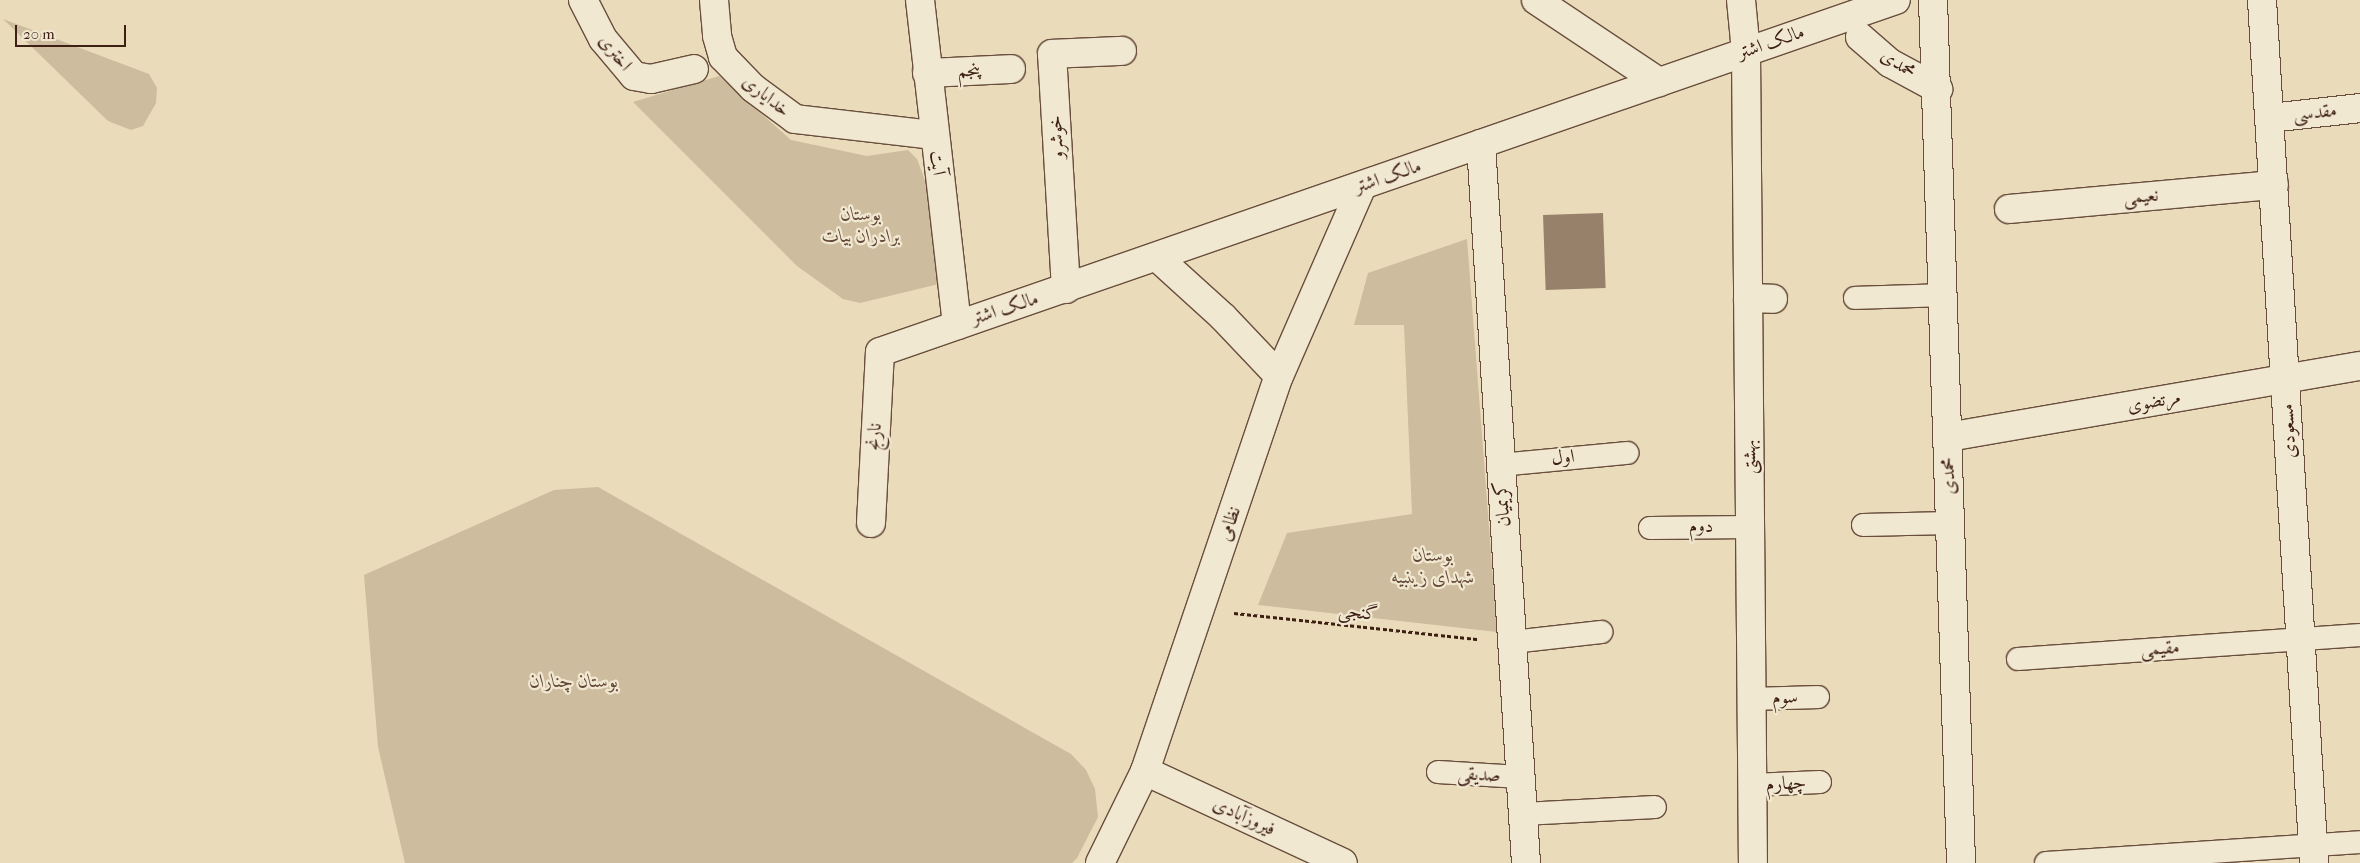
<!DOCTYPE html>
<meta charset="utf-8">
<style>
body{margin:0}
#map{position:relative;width:2360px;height:863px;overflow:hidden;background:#eadcba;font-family:"IM FELL French Canon",Amiri,serif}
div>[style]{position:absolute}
.green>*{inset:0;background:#cdbc9e}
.building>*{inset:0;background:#97816a;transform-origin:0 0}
.path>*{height:3px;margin-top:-1.5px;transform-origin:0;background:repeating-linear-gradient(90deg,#3e1f13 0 4px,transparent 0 6.5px)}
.roads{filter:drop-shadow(1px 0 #694e3d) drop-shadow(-1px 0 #694e3d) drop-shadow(0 1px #694e3d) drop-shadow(0 -1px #694e3d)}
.lane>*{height:22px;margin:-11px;padding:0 11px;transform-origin:11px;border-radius:11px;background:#f1e8d2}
.street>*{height:28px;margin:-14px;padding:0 14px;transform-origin:14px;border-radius:14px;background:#f1e8d2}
.secondary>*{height:28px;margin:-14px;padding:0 14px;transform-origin:14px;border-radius:14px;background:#f1e8d2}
span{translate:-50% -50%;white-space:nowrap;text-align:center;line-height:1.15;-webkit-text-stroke:4.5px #f1e8d2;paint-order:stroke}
.street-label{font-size:19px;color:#3e1f13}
.park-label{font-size:19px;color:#624636;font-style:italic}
.scale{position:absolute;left:15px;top:25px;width:111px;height:22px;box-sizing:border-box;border:2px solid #3e1f13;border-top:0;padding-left:6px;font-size:15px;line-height:18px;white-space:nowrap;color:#3e1f13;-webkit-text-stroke:4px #f1e8d2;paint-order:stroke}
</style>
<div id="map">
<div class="green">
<i style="clip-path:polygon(3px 19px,149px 74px,157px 88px,156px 103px,143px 126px,131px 130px,108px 121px)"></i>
<i style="clip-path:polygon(719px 76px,791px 140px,867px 156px,908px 150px,917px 159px,927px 186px,939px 284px,860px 303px,843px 299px,797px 266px,633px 102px)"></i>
<i style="clip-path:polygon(1467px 239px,1497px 632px,1258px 605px,1287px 533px,1412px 514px,1404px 325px,1354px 325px,1368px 273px)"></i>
<i style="clip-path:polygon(598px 487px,1071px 754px,1086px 770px,1095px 789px,1098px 817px,1077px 858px,1072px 863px,405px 863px,378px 747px,364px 575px,554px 490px)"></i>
</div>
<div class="building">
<i style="left:1603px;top:213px;width:75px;height:60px;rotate:88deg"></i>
</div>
<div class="path">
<i style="left:1234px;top:613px;width:246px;rotate:6.1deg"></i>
</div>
<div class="roads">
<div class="lane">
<i style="left:1855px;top:298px;width:89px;rotate:-1.9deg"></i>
<i style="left:1500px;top:465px;width:128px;rotate:-5.4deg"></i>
<i style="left:1863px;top:525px;width:87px;rotate:-1.3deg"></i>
<i style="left:1650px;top:528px;width:101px;rotate:-0.6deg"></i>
<i style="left:1512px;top:642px;width:90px;rotate:-6.4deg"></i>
<i style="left:2018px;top:659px;width:343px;rotate:-4deg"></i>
<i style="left:1752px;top:699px;width:66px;rotate:-1.7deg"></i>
<i style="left:1438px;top:772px;width:82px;rotate:3.5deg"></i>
<i style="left:1752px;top:785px;width:68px;rotate:-2.5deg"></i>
<i style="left:1523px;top:814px;width:132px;rotate:-3deg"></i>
<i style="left:2046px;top:863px;width:315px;rotate:-3.8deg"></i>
</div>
<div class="street">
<i style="left:583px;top:0;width:44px;rotate:62.9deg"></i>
<i style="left:603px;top:39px;width:48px;rotate:50deg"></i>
<i style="left:634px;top:76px;width:17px;rotate:10deg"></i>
<i style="left:651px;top:79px;width:44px;rotate:-13.1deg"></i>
<i style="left:714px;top:0;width:36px;rotate:85deg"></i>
<i style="left:717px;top:36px;width:22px;rotate:74deg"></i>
<i style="left:723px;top:57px;width:43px;rotate:45.9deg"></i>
<i style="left:753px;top:88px;width:52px;rotate:36.4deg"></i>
<i style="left:795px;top:119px;width:139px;rotate:6.6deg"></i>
<i style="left:920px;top:0;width:327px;rotate:83.5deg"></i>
<i style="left:1741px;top:0;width:52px;rotate:84.5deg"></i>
<i style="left:1746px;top:52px;width:811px;rotate:89.51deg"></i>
<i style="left:1933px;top:0;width:863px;rotate:88.14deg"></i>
<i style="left:1860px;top:37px;width:40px;rotate:41deg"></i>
<i style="left:1890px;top:63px;width:55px;rotate:28.4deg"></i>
<i style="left:927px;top:73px;width:84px;rotate:-2.7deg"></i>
<i style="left:2270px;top:118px;width:91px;rotate:-6.3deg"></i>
<i style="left:1481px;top:144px;width:720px;rotate:86.42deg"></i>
<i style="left:2009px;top:209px;width:266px;rotate:-5.2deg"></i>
<i style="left:1066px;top:289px;width:235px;rotate:-93.4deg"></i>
<i style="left:1052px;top:54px;width:70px;rotate:-2.5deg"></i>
<i style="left:1748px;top:298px;width:25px;rotate:2deg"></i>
<i style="left:871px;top:523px;width:171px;rotate:-87deg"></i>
</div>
<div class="secondary">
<i style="left:1536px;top:0;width:148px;rotate:33.7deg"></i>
<i style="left:2262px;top:0;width:865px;rotate:86.55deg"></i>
<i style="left:1158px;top:258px;width:88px;rotate:42.2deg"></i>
<i style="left:1223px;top:317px;width:81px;rotate:46.5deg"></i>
<i style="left:880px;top:352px;width:1075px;rotate:-19.11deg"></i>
<i style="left:1948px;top:437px;width:418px;rotate:-9.8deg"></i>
<i style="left:1145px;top:771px;width:218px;rotate:24.9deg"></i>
<i style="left:1100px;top:863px;width:102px;rotate:-63.9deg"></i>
<i style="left:1145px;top:771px;width:417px;rotate:-71.3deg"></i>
<i style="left:1279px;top:376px;width:207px;rotate:-66.4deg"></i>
</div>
</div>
<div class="street-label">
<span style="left:1771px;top:43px;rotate:-19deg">مالک اشتر</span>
<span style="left:615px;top:53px;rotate:52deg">اختری</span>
<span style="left:1898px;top:64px;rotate:33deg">محمدی</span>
<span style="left:969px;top:71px;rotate:-2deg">پنجم</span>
<span style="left:766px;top:96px;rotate:38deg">خدایاری</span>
<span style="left:2315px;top:113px;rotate:-6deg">مقدسی</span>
<span style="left:1057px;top:137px;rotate:-93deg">خوشرو</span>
<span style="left:937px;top:163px;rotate:83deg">آیت</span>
<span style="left:1388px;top:177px;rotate:-19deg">مالک اشتر</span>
<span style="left:2141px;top:197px;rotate:-5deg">نعیمی</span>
<span style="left:1005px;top:309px;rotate:-18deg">مالک اشتر</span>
<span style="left:2154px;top:402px;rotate:-10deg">مرتضوی</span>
<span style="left:2289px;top:431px;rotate:-93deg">مسعودی</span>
<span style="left:875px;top:437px;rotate:-87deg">نارنج</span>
<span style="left:1750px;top:457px;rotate:-91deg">بهشتی</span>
<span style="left:1563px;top:458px;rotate:-6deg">اول</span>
<span style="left:1949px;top:476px;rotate:-92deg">محمدی</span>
<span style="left:1503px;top:504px;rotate:-94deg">کریمیان</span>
<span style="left:1230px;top:524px;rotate:-72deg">نظامی</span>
<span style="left:1701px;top:527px">دوم</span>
<span style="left:1358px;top:613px;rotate:6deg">گنجی</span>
<span style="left:2160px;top:649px;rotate:-4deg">مقیمی</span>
<span style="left:1785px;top:698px;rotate:-2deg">سوم</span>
<span style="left:1479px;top:775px;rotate:3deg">صدیقی</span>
<span style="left:1786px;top:784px;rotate:-3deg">چهارم</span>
<span style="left:1244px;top:817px;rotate:25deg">فیروزآبادی</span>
</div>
<div class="park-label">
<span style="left:861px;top:226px">بوستان<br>برادران بیات</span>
<span style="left:1433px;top:567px">بوستان<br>شهدای زینبیه</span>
<span style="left:574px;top:682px">بوستان چناران</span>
</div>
<div class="scale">20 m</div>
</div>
